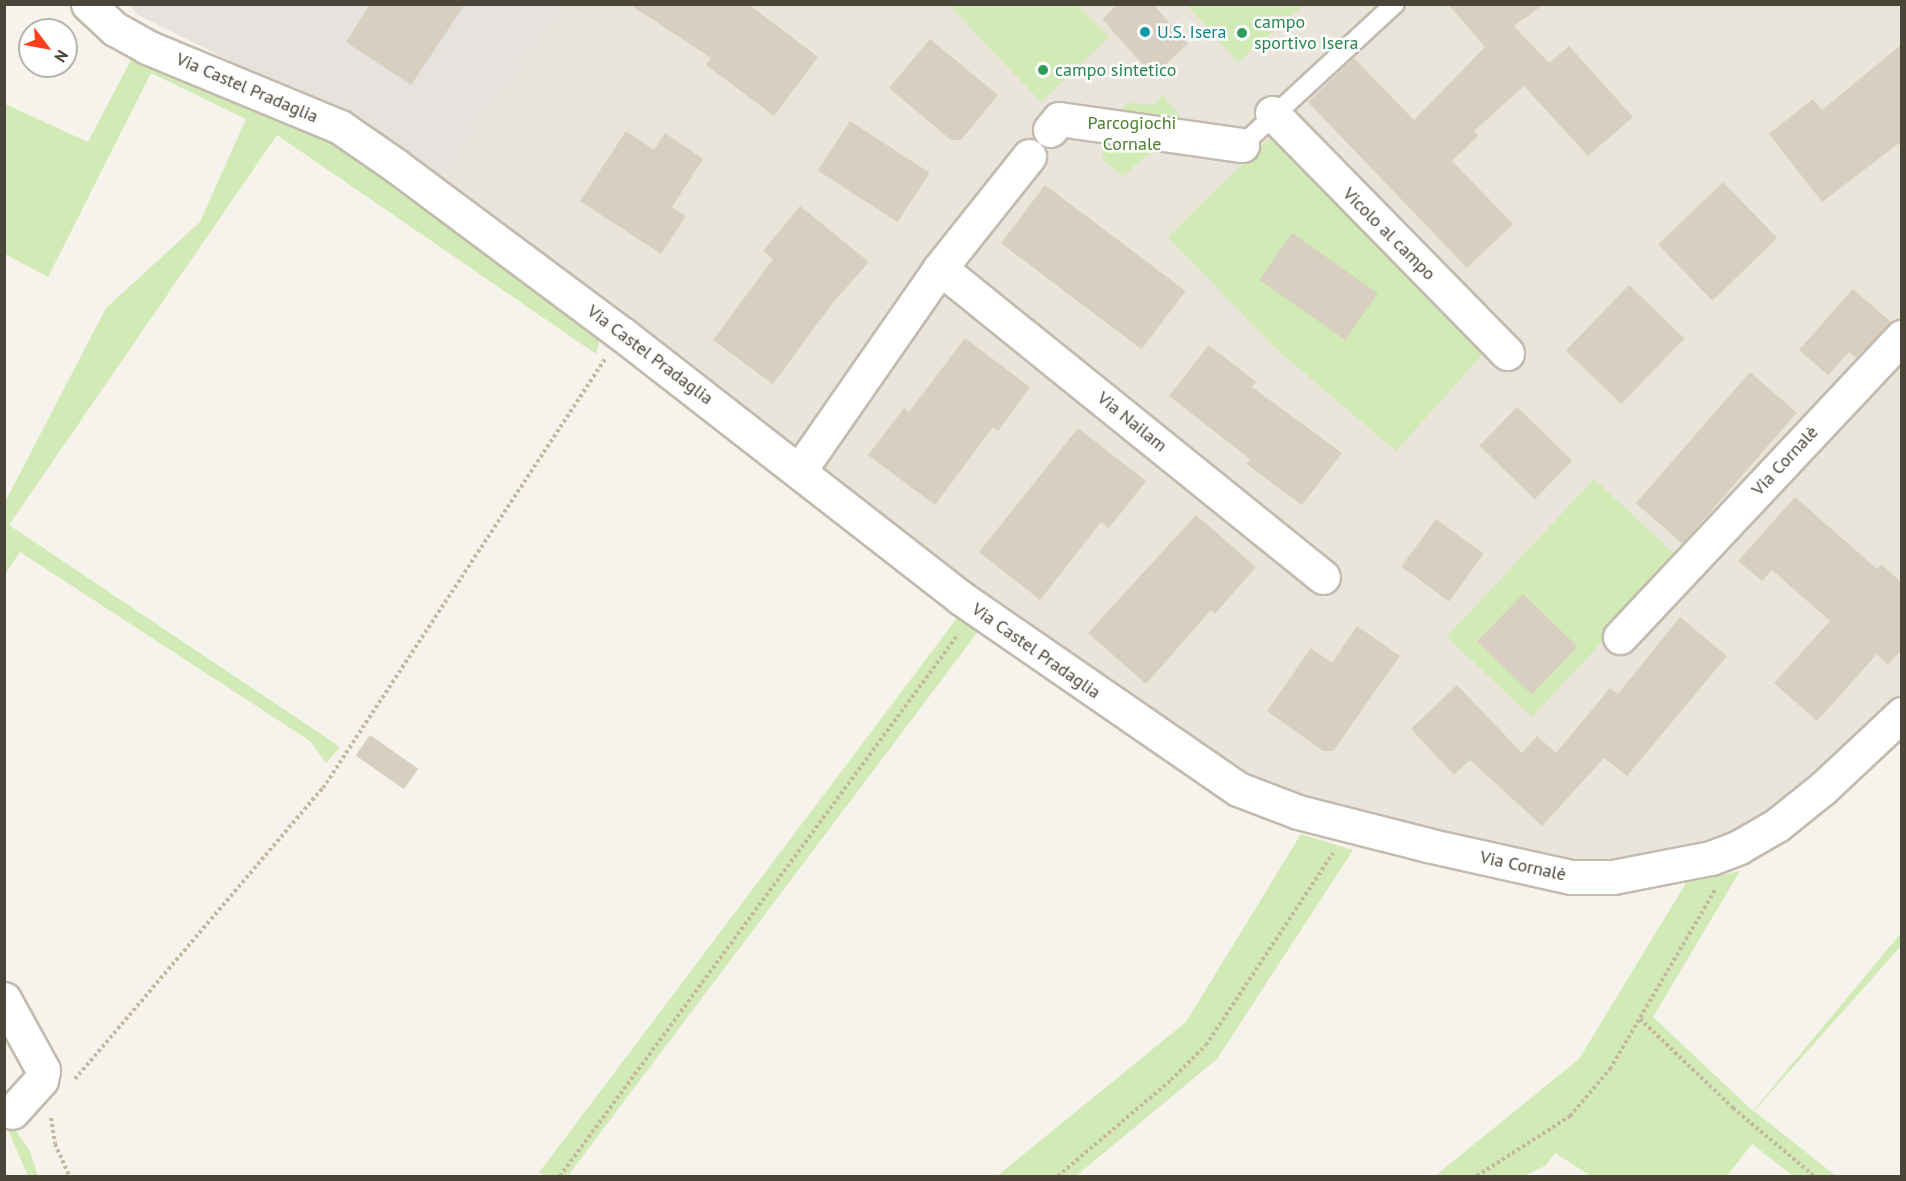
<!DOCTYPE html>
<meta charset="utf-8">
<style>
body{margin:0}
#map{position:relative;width:1906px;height:1181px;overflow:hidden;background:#f6f3ec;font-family:"PT Sans",sans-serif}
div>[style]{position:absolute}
.residential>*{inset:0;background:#eae5da}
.industrial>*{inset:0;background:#e6e2dd}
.green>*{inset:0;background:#d2eab5;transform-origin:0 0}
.building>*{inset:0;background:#d8cfc1;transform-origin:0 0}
.path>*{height:4px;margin-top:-2px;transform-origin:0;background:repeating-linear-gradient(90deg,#c4b79f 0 3px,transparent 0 6px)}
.roads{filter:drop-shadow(2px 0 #c2bbae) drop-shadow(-2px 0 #c2bbae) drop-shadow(0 2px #c2bbae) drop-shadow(0 -2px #c2bbae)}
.lane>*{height:18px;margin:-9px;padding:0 9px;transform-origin:9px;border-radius:9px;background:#fff}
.street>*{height:33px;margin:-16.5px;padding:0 16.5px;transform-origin:16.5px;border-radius:16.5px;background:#fff}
.dots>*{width:16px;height:16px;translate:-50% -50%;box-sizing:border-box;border:3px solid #fff;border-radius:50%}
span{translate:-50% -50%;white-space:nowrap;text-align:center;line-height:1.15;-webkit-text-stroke:5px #fff;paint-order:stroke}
.leisure-label{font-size:18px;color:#27864d}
.left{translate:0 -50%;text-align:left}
.culture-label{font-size:18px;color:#0d838f}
.street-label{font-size:18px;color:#4b4439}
.park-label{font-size:18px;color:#4a7f2a}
.frame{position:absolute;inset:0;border:6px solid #4b4439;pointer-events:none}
.north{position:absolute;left:18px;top:18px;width:60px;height:60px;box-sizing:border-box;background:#fff;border:2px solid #b7b4b0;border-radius:50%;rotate:122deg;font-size:16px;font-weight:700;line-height:24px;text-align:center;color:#4b4439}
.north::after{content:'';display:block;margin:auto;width:21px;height:27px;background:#fc3f1d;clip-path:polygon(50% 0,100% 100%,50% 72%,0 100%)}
</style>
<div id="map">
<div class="residential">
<i style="clip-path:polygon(563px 5px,1901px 5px,1901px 710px,1718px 850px,1583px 873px,1237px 784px,1032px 643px,437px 180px)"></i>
</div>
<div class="industrial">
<i style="clip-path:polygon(129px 5px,563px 5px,437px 180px,349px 120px,138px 15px)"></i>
</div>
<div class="green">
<i style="clip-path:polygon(949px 5px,1078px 5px,1109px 37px,1041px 102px)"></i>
<i style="clip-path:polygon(1187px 5px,1304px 5px,1238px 62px)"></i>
<i style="clip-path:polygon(134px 54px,335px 140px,601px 334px,596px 354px,277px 135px,9px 525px,340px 747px,326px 763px,310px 741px,20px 552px,5px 574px,5px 502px,106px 308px,200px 222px,246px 119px,151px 73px,48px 277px,5px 254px,5px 104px,88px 142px)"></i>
<i style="clip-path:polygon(1163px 95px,1200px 142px,1163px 141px,1123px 176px,1103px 160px,1104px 126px,1127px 103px,1154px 105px)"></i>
<i style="clip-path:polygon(1278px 130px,1489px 347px,1396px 451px,1274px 347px,1168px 237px)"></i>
<i style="left:1594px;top:479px;width:117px;height:216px;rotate:43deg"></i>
<i style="left:960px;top:614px;width:25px;height:699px;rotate:37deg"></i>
<i style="clip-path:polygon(1301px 834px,1353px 850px,1217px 1059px,1076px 1176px,997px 1176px,1186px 1022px)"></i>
<i style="clip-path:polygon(1740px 871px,1653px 1017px,1753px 1111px,1901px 933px,1901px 946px,1754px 1111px,1836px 1176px,1793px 1176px,1752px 1144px,1727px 1176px,1591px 1176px,1555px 1153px,1545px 1166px,1524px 1176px,1435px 1176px,1579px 1059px,1686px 883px)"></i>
<i style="clip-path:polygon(12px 1125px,30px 1151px,38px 1176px,28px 1176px,8px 1130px)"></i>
</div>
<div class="building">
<i style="clip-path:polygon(370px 4px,465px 4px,411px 85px,346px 42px)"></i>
<i style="clip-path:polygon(629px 4px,748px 4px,818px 57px,774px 116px,706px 65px,711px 58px)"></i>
<i style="clip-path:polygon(1118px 4px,1153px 4px,1188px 44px,1153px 76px,1102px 19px)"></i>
<i style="clip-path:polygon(1448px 4px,1544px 4px,1514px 26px,1549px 63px,1569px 46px,1633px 117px,1588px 156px,1524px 86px,1474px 131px,1478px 136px,1452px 161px,1513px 224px,1467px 268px,1308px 102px,1354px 58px,1414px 120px,1485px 47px)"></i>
<i style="clip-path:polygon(930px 39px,998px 95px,961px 140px,951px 140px,889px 88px)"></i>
<i style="clip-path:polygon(1902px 44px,1902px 141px,1822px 202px,1769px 134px,1813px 99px,1822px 110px)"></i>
<i style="left:850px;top:121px;width:95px;height:59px;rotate:33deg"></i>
<i style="clip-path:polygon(626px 131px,654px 150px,665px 133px,703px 159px,672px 207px,686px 216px,661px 254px,580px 201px)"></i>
<i style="left:1723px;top:182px;width:78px;height:90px;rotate:46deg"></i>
<i style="left:1045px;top:185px;width:176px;height:73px;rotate:37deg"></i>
<i style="clip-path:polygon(800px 206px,869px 262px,831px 305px,773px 384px,713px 340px,773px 259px,763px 251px)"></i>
<i style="left:1292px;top:233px;width:105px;height:57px;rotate:35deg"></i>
<i style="left:1629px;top:285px;width:77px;height:91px;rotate:44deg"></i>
<i style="clip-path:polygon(1853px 289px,1891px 322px,1856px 358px,1849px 352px,1828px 375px,1799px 350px)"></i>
<i style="clip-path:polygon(965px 338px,1030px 387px,998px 431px,993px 427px,935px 505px,868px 455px,904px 408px,909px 412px)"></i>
<i style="clip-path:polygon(1209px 345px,1256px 382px,1252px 387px,1342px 453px,1302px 505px,1246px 464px,1250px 459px,1169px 396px)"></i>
<i style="left:1750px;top:372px;width:62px;height:174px;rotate:41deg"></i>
<i style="left:1517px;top:407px;width:77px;height:54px;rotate:44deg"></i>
<i style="clip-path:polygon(1078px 428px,1146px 481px,1109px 528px,1101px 522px,1040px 600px,979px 552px)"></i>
<i style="clip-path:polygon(1795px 497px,1877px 569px,1881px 564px,1902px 583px,1902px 649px,1888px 665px,1877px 654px,1817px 721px,1774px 683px,1830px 621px,1772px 570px,1762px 581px,1738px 561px)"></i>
<i style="clip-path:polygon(1196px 515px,1256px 567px,1215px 614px,1211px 610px,1146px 684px,1088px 633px)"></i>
<i style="left:1436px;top:519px;width:59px;height:59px;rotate:36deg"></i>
<i style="left:1523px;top:594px;width:76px;height:66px;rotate:44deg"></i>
<i style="clip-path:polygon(1680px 617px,1727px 656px,1627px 776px,1604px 758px,1542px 826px,1470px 760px,1454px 775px,1411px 729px,1457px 685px,1522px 753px,1537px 736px,1556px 753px,1610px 688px,1618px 694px)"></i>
<i style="clip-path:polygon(1357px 626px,1400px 656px,1333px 751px,1323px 751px,1267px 711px,1311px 648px,1332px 663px)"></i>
<i style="left:370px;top:735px;width:59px;height:25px;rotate:35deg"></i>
</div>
<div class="path">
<i style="left:1640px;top:1019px;width:129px;rotate:43.7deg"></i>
<i style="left:1733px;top:1108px;width:106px;rotate:40deg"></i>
<i style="left:75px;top:1079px;width:382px;rotate:-49.6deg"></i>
<i style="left:323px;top:788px;width:513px;rotate:-56.68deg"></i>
<i style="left:51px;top:1118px;width:26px;rotate:81deg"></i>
<i style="left:55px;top:1144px;width:35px;rotate:66deg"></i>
<i style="left:560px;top:1176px;width:670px;rotate:-53.68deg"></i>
<i style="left:1058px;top:1176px;width:148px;rotate:-40.3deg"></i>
<i style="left:1171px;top:1080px;width:49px;rotate:-45deg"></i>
<i style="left:1206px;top:1045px;width:230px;rotate:-56.5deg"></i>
<i style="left:1477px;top:1176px;width:111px;rotate:-32.8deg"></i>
<i style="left:1570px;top:1116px;width:62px;rotate:-49.6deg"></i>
<i style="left:1610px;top:1069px;width:208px;rotate:-59.6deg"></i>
</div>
<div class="roads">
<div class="lane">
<i style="left:1242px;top:145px;width:208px;rotate:-42.7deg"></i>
</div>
<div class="street">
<i style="left:88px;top:4px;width:37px;rotate:43deg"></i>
<i style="left:115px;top:29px;width:37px;rotate:29deg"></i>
<i style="left:147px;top:47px;width:209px;rotate:22.5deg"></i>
<i style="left:340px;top:127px;width:67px;rotate:34.6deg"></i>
<i style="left:395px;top:165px;width:283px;rotate:36.7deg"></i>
<i style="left:622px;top:334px;width:430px;rotate:37.9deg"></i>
<i style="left:961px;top:598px;width:336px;rotate:34.6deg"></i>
<i style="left:1238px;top:789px;width:64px;rotate:21deg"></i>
<i style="left:1298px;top:812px;width:133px;rotate:14.3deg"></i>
<i style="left:1427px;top:845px;width:148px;rotate:12.5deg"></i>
<i style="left:1571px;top:877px;width:42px"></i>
<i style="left:1613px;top:877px;width:100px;rotate:-11deg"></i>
<i style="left:1711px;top:858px;width:30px;rotate:-21deg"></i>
<i style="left:1739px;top:847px;width:44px;rotate:-30.1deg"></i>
<i style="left:1777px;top:825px;width:58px;rotate:-38.7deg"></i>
<i style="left:1822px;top:789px;width:110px;rotate:-43.2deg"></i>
<i style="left:1272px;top:113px;width:336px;rotate:45.6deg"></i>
<i style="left:1050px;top:130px;width:14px;rotate:-51deg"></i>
<i style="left:1059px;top:119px;width:185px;rotate:8.1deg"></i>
<i style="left:940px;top:268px;width:492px;rotate:38.9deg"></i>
<i style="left:799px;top:471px;width:247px;rotate:-55.2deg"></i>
<i style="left:940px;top:268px;width:143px;rotate:-51.5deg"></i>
<i style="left:1620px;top:637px;width:412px;rotate:-46.8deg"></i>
<i style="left:4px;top:999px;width:81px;rotate:61.2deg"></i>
<i style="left:43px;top:1070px;width:10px;rotate:101deg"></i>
<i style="left:41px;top:1080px;width:43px;rotate:132.2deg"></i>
</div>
</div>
<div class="dots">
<i style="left:1145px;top:32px;background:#0f9aa8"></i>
<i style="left:1242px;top:33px;background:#2e9e5b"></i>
<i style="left:1043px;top:70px;background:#2e9e5b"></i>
</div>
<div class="leisure-label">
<span class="left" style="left:1254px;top:33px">campo<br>sportivo Isera</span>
<span class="left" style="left:1055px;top:70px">campo sintetico</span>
</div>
<div class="culture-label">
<span class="left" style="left:1157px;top:32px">U.S. Isera</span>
</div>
<div class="street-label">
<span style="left:247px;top:88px;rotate:23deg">Via Castel Pradaglia</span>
<span style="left:1389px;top:234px;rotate:45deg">Vicolo al campo</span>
<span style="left:650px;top:355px;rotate:37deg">Via Castel Pradaglia</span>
<span style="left:1132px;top:422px;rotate:39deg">Via Nailam</span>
<span style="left:1785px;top:461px;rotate:-47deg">Via Cornalè</span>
<span style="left:1036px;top:651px;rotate:35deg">Via Castel Pradaglia</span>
<span style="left:1523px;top:866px;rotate:12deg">Via Cornalè</span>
</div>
<div class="park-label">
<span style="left:1132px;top:134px">Parcogiochi<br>Cornale</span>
</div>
<div class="frame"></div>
<div class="north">N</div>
</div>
